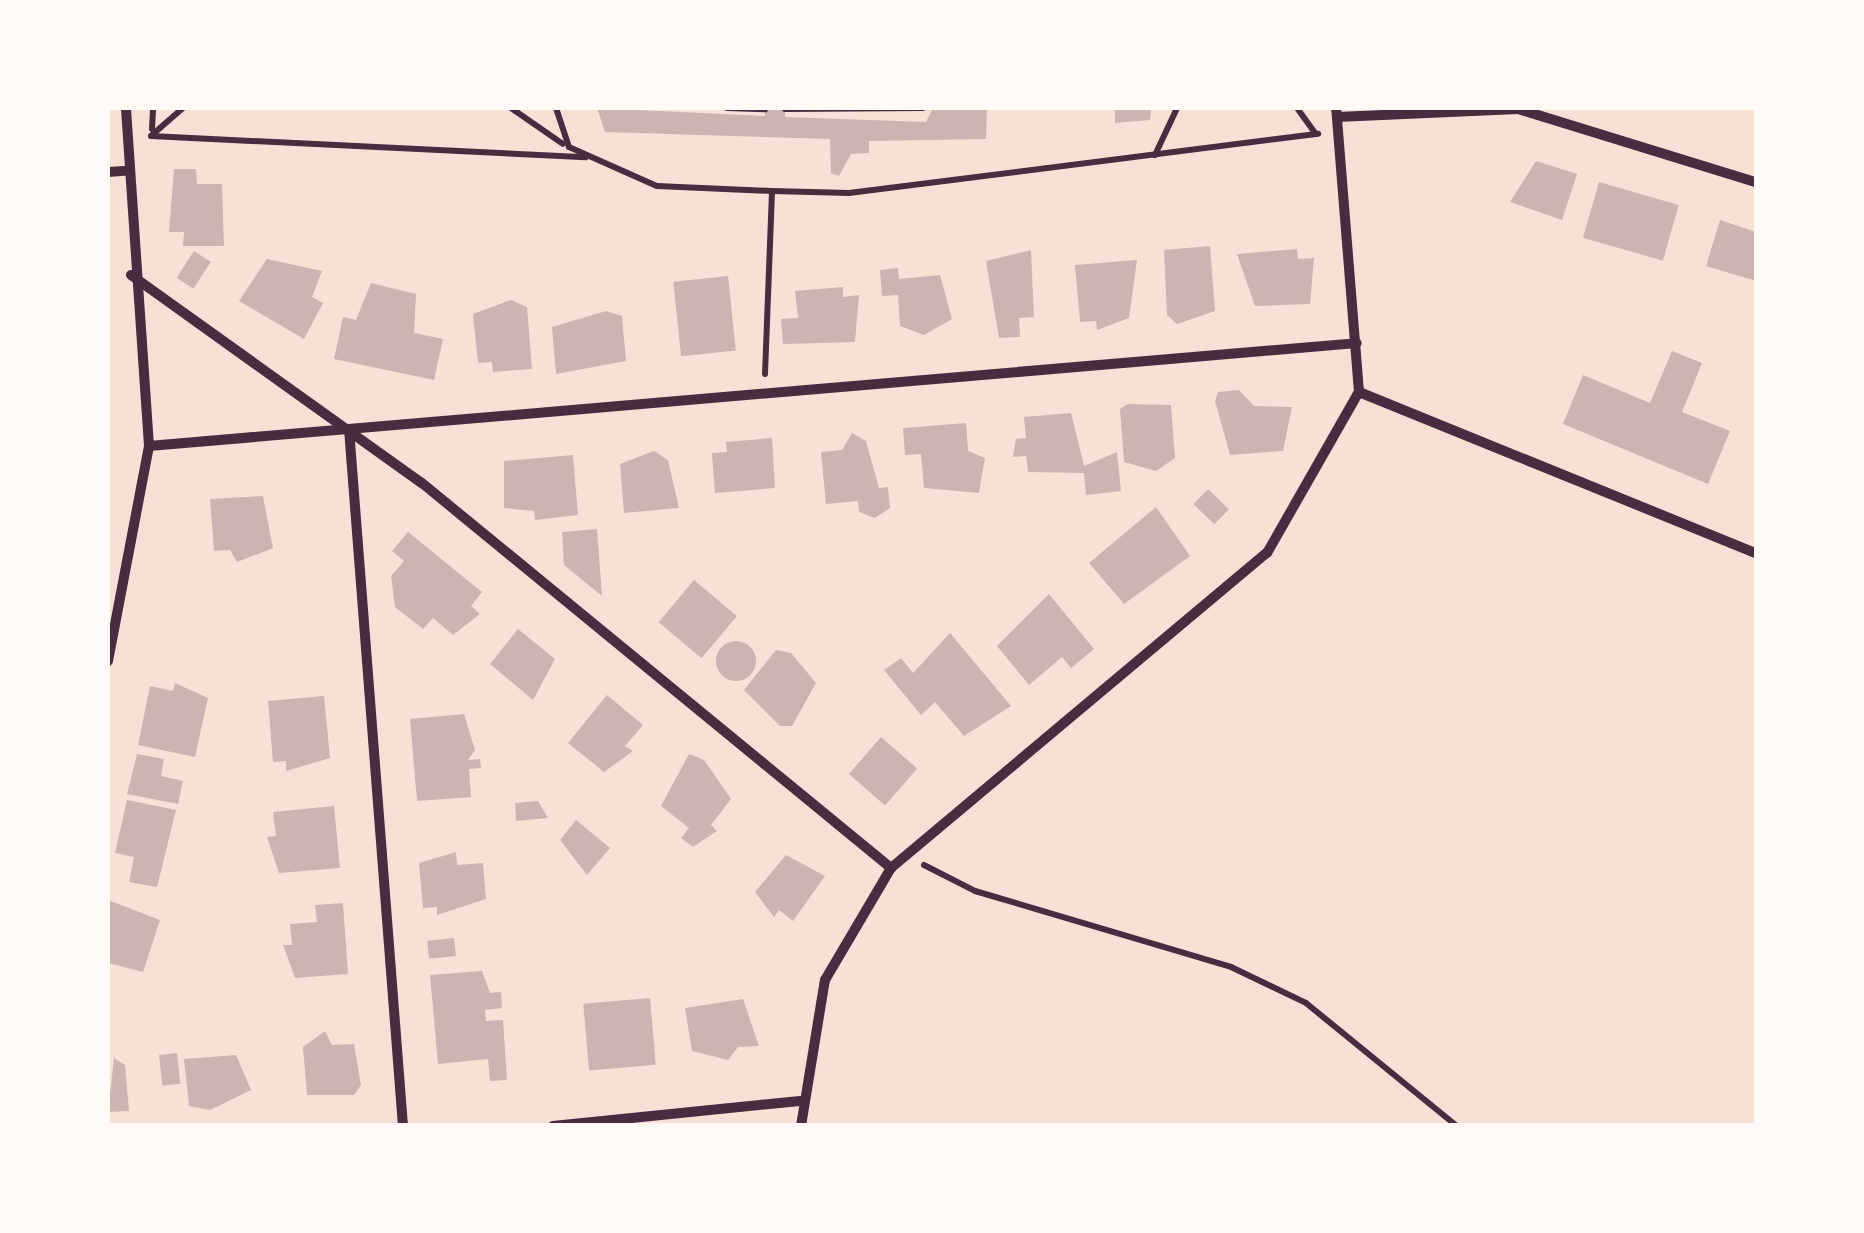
<!DOCTYPE html>
<style>
body{margin:0}
#map{position:relative;width:1864px;height:1233px;overflow:hidden;background:#f7e1d7;font-family:Montserrat,sans-serif}
div>[style]{position:absolute}
.building>*{inset:0;background:#ccb4b1;transform-origin:0 0}
.round{border-radius:50%}
.path>*{height:6px;margin:-3px;padding:0 3px;transform-origin:3px;border-radius:3px;background:#4a2c40}
.minor>*{height:10px;margin:-5px;padding:0 5px;transform-origin:5px;border-radius:5px;background:#4a2c40}
span{translate:-50% -50%;white-space:nowrap;text-align:center;line-height:1.15;-webkit-text-stroke:10px #fffaf5;paint-order:stroke}
.frame{position:absolute;inset:0;border:110px solid #fffaf5;pointer-events:none}
</style>
<div id="map">
<div class="building">
<i style="clip-path:polygon(597px 108px,765px 116px,765px 108px,785px 108px,785px 117px,926px 122px,933px 108px,987px 108px,986px 139px,869px 141px,869px 153px,851px 154px,839px 176px,831px 173px,830px 139px,605px 132px)"></i>
<i style="clip-path:polygon(1115px 108px,1151px 108px,1150px 120px,1115px 123px)"></i>
<i style="clip-path:polygon(1536px 161px,1577px 174px,1562px 220px,1510px 202px)"></i>
<i style="clip-path:polygon(174px 169px,196px 169px,197px 184px,222px 184px,224px 246px,183px 246px,184px 232px,169px 232px)"></i>
<i style="left:1599px;top:182px;width:83px;height:58px;rotate:16deg"></i>
<i style="clip-path:polygon(1720px 220px,1756px 232px,1756px 281px,1706px 266px)"></i>
<i style="clip-path:polygon(1210px 246px,1215px 311px,1177px 324px,1167px 315px,1164px 250px)"></i>
<i style="clip-path:polygon(1297px 249px,1298px 259px,1314px 258px,1310px 304px,1255px 306px,1237px 254px)"></i>
<i style="clip-path:polygon(1031px 250px,1034px 317px,1019px 318px,1020px 337px,999px 338px,986px 261px)"></i>
<i style="left:194px;top:251px;width:20px;height:32px;rotate:33deg"></i>
<i style="clip-path:polygon(267px 259px,322px 271px,312px 297px,323px 303px,304px 339px,239px 301px)"></i>
<i style="clip-path:polygon(1137px 260px,1129px 318px,1097px 330px,1096px 321px,1080px 322px,1075px 265px)"></i>
<i style="clip-path:polygon(898px 268px,899px 279px,940px 275px,952px 319px,924px 335px,900px 326px,898px 295px,882px 296px,880px 270px)"></i>
<i style="left:728px;top:276px;width:75px;height:55px;rotate:84deg"></i>
<i style="clip-path:polygon(371px 283px,416px 294px,414px 333px,443px 339px,434px 380px,334px 359px,343px 317px,356px 320px)"></i>
<i style="clip-path:polygon(843px 287px,843px 297px,859px 295px,855px 342px,783px 344px,781px 319px,798px 318px,795px 291px)"></i>
<i style="clip-path:polygon(511px 300px,527px 307px,532px 369px,493px 372px,492px 362px,478px 363px,473px 314px)"></i>
<i style="clip-path:polygon(606px 311px,622px 316px,626px 361px,556px 374px,552px 327px)"></i>
<i style="clip-path:polygon(1672px 351px,1702px 363px,1682px 412px,1730px 431px,1708px 484px,1563px 424px,1583px 375px,1650px 403px)"></i>
<i style="clip-path:polygon(1239px 390px,1254px 406px,1292px 407px,1283px 451px,1230px 455px,1215px 401px,1218px 392px)"></i>
<i style="clip-path:polygon(1128px 404px,1171px 405px,1175px 458px,1156px 471px,1124px 462px,1120px 409px)"></i>
<i style="clip-path:polygon(1071px 413px,1084px 466px,1117px 452px,1121px 491px,1086px 495px,1084px 473px,1028px 472px,1026px 456px,1013px 457px,1016px 439px,1026px 438px,1024px 417px)"></i>
<i style="clip-path:polygon(966px 423px,968px 451px,985px 458px,979px 493px,924px 488px,921px 454px,905px 455px,903px 428px)"></i>
<i style="clip-path:polygon(852px 433px,866px 441px,879px 488px,888px 487px,890px 508px,875px 518px,859px 512px,858px 501px,826px 504px,821px 452px,842px 450px)"></i>
<i style="clip-path:polygon(772px 438px,775px 488px,715px 493px,712px 453px,727px 452px,726px 442px)"></i>
<i style="clip-path:polygon(654px 451px,668px 460px,679px 508px,624px 513px,620px 464px)"></i>
<i style="clip-path:polygon(573px 455px,578px 515px,535px 520px,534px 511px,504px 508px,504px 461px)"></i>
<i style="left:1208px;top:489px;width:29px;height:21px;rotate:44deg"></i>
<i style="clip-path:polygon(263px 496px,273px 548px,237px 562px,230px 550px,214px 551px,210px 499px)"></i>
<i style="clip-path:polygon(1156px 507px,1190px 556px,1124px 604px,1089px 563px)"></i>
<i style="clip-path:polygon(597px 529px,602px 596px,564px 565px,562px 532px)"></i>
<i style="clip-path:polygon(408px 532px,482px 592px,471px 606px,480px 614px,453px 635px,433px 618px,423px 629px,395px 607px,391px 576px,404px 561px,392px 551px)"></i>
<i style="left:694px;top:580px;width:56px;height:55px;rotate:40deg"></i>
<i style="clip-path:polygon(1049px 594px,1094px 649px,1071px 668px,1062px 657px,1029px 685px,997px 646px)"></i>
<i style="clip-path:polygon(518px 629px,555px 659px,533px 700px,490px 664px)"></i>
<i style="clip-path:polygon(950px 633px,1011px 706px,964px 736px,935px 702px,921px 715px,884px 670px,901px 658px,913px 673px)"></i>
<i class="round" style="left:716px;top:641px;width:40px;height:40px"></i>
<i style="clip-path:polygon(776px 650px,791px 653px,816px 683px,792px 726px,780px 726px,744px 690px)"></i>
<i style="clip-path:polygon(175px 683px,208px 698px,195px 757px,138px 745px,150px 686px,173px 691px)"></i>
<i style="clip-path:polygon(607px 695px,643px 725px,625px 746px,633px 751px,604px 772px,568px 743px)"></i>
<i style="clip-path:polygon(324px 696px,330px 758px,286px 771px,286px 761px,273px 762px,268px 701px)"></i>
<i style="clip-path:polygon(464px 714px,475px 750px,468px 760px,480px 759px,481px 768px,469px 769px,471px 797px,417px 801px,410px 719px)"></i>
<i style="left:881px;top:737px;width:48px;height:49px;rotate:41deg"></i>
<i style="clip-path:polygon(137px 754px,164px 759px,161px 776px,183px 781px,178px 804px,127px 794px)"></i>
<i style="clip-path:polygon(689px 754px,704px 760px,731px 799px,711px 825px,717px 831px,693px 847px,681px 838px,689px 828px,661px 806px)"></i>
<i style="clip-path:polygon(127px 800px,176px 810px,157px 887px,129px 882px,134px 857px,115px 853px)"></i>
<i style="clip-path:polygon(538px 801px,548px 818px,516px 821px,515px 803px)"></i>
<i style="clip-path:polygon(334px 806px,340px 868px,279px 873px,267px 837px,276px 836px,273px 812px)"></i>
<i style="clip-path:polygon(576px 820px,610px 848px,587px 875px,560px 840px)"></i>
<i style="clip-path:polygon(456px 852px,457px 865px,483px 863px,486px 899px,437px 915px,437px 907px,423px 908px,419px 863px)"></i>
<i style="clip-path:polygon(786px 855px,825px 876px,793px 921px,779px 910px,774px 917px,755px 892px)"></i>
<i style="clip-path:polygon(108px 900px,160px 920px,143px 972px,108px 963px)"></i>
<i style="clip-path:polygon(343px 903px,348px 974px,295px 978px,283px 945px,292px 945px,290px 924px,317px 922px,315px 905px)"></i>
<i style="left:454px;top:938px;width:18px;height:27px;rotate:84deg"></i>
<i style="clip-path:polygon(482px 971px,490px 993px,501px 992px,502px 1008px,485px 1010px,486px 1021px,503px 1020px,507px 1080px,490px 1081px,488px 1059px,438px 1064px,430px 975px)"></i>
<i style="left:650px;top:998px;width:67px;height:67px;rotate:85deg"></i>
<i style="clip-path:polygon(743px 999px,759px 1046px,738px 1047px,728px 1060px,692px 1051px,685px 1008px)"></i>
<i style="clip-path:polygon(325px 1031px,332px 1045px,354px 1044px,361px 1085px,354px 1095px,307px 1095px,303px 1047px)"></i>
<i style="left:177px;top:1053px;width:31px;height:18px;rotate:84deg"></i>
<i style="clip-path:polygon(236px 1055px,251px 1090px,210px 1110px,189px 1106px,184px 1059px)"></i>
<i style="clip-path:polygon(114px 1058px,125px 1065px,129px 1111px,108px 1112px)"></i>
</div>
<div class="path">
<i style="left:511px;top:108px;width:63px;rotate:34.7deg"></i>
<i style="left:556px;top:108px;width:41px;rotate:71.6deg"></i>
<i style="left:569px;top:147px;width:96px;rotate:23.9deg"></i>
<i style="left:657px;top:186px;width:115px;rotate:2.5deg"></i>
<i style="left:772px;top:191px;width:77px;rotate:1.5deg"></i>
<i style="left:849px;top:193px;width:473px;rotate:-7.2deg"></i>
<i style="left:727px;top:108px;width:38px;rotate:2deg"></i>
<i style="left:1297px;top:108px;width:32px;rotate:54deg"></i>
<i style="left:785px;top:109px;width:138px;rotate:-0.4deg"></i>
<i style="left:152px;top:129px;width:21px;rotate:-87deg"></i>
<i style="left:152px;top:135px;width:41px;rotate:-41.1deg"></i>
<i style="left:151px;top:136px;width:435px;rotate:2.8deg"></i>
<i style="left:1155px;top:155px;width:52px;rotate:-64.9deg"></i>
<i style="left:765px;top:374px;width:183px;rotate:-87.8deg"></i>
<i style="left:924px;top:865px;width:57px;rotate:27deg"></i>
<i style="left:975px;top:891px;width:267px;rotate:16.5deg"></i>
<i style="left:1231px;top:967px;width:83px;rotate:25.6deg"></i>
<i style="left:1306px;top:1003px;width:195px;rotate:39.2deg"></i>
</div>
<div class="minor">
<i style="left:1337px;top:117px;width:181px;rotate:-2.5deg"></i>
<i style="left:1518px;top:109px;width:249px;rotate:17.1deg"></i>
<i style="left:108px;top:172px;width:16px;rotate:-4deg"></i>
<i style="left:131px;top:275px;width:358px;rotate:35.6deg"></i>
<i style="left:422px;top:483px;width:607px;rotate:39.38deg"></i>
<i style="left:1359px;top:392px;width:428px;rotate:22.1deg"></i>
<i style="left:349px;top:429px;width:699px;rotate:85.57deg"></i>
<i style="left:149px;top:446px;width:1212px;rotate:-4.87deg"></i>
<i style="left:108px;top:661px;width:219px;rotate:-79.2deg"></i>
<i style="left:149px;top:446px;width:339px;rotate:-93.9deg"></i>
<i style="left:553px;top:1126px;width:248px;rotate:-5.8deg"></i>
<i style="left:801px;top:1126px;width:148px;rotate:-80.7deg"></i>
<i style="left:825px;top:980px;width:130px;rotate:-59.5deg"></i>
<i style="left:891px;top:868px;width:491px;rotate:-40deg"></i>
<i style="left:1267px;top:553px;width:185px;rotate:-60.3deg"></i>
<i style="left:1359px;top:392px;width:285px;rotate:-94.6deg"></i>
</div>
<div class="frame"></div>
</div>
